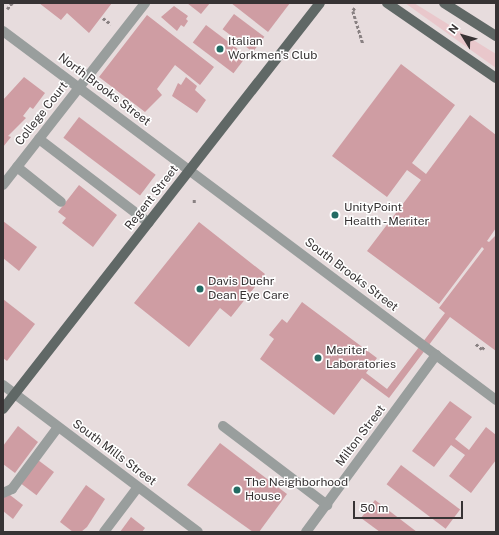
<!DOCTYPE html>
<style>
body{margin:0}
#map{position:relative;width:499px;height:535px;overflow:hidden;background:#e7dcdd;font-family:"Public Sans",sans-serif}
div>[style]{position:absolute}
.green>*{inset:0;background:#e9c7cb}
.building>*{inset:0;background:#cf9da3;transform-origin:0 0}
.path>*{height:2.5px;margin-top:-1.25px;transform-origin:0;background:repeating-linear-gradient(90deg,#898182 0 3px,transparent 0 5px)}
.minor>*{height:10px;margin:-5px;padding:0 5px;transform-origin:5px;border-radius:5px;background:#999e9d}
.major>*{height:10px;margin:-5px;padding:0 5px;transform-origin:5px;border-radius:5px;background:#606866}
.dots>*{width:11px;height:11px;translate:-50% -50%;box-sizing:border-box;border:2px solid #fff;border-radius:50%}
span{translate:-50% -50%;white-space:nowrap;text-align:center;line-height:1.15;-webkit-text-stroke:3px #fff;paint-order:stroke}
.poi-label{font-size:12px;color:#373334}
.left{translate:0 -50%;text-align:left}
.street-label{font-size:12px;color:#373334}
.frame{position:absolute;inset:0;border:4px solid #373334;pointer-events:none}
.north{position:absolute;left:443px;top:16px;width:40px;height:40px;-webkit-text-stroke:3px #fff;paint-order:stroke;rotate:307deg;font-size:11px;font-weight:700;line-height:16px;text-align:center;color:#373334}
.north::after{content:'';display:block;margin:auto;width:14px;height:18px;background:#373334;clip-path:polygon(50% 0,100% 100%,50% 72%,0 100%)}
.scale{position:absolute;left:353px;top:501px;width:110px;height:18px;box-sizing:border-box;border:2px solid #373334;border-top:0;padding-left:5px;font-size:12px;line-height:14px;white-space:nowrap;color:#373334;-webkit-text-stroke:3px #fff;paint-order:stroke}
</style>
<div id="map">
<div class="green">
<i style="clip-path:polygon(405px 3px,414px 3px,496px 54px,496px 68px)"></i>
</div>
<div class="building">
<i style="clip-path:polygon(39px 3px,112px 3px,89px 33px,67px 13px,61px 20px)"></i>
<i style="clip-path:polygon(187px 3px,210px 3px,201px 14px)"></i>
<i style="clip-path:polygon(231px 3px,290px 3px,268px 32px)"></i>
<i style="clip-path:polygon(174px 6px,188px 16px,186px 19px,188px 21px,184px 27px,181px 25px,177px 31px,161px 17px)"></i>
<i style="left:234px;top:14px;width:38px;height:19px;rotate:37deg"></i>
<i style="clip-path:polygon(147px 15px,214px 67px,200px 85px,175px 65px,157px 89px,162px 95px,145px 112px,99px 77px)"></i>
<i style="left:206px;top:25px;width:51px;height:22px;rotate:37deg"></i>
<i style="clip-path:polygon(401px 64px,455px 105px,412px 163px,426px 174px,470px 115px,496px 135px,496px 228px,487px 241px,489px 242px,496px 235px,496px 351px,450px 317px,389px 398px,362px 378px,334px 415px,260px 359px,274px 339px,269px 335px,282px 319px,287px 323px,302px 302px,377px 358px,366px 373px,387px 389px,445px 313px,439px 308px,484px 249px,482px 247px,439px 304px,367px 251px,421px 180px,407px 170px,387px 197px,332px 156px)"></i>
<i style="clip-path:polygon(24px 77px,45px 93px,33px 109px,30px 107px,23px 116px,26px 118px,8px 136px,11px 137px,3px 147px,3px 100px)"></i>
<i style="clip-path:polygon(186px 77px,197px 86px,195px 90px,206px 100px,197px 113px,172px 96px,178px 83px,181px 85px)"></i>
<i style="left:79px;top:117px;width:96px;height:26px;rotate:37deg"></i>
<i style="clip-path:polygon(79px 185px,117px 215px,93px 247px,62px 223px,66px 218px,58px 212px)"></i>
<i style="clip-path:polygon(3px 221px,37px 247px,19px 271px,3px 258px)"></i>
<i style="clip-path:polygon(199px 222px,265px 274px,231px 317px,220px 308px,189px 347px,134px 303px)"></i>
<i style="clip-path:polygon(3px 299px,35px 324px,7px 361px,3px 358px)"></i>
<i style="clip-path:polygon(450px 401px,472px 417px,455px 439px,469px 450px,486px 427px,496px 435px,496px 460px,471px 493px,449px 476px,465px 455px,451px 445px,434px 467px,412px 451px)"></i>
<i style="clip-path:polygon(18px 426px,38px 442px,15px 473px,3px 464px,3px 446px)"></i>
<i style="clip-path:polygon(220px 443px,287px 494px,259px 532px,253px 532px,187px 485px)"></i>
<i style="left:38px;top:460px;width:20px;height:29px;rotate:37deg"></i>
<i style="left:401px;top:465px;width:74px;height:24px;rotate:37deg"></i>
<i style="clip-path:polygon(86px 485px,105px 499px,87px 527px,81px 532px,73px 532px,60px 522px)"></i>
<i style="clip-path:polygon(6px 492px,23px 505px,13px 519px,3px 511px,3px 497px)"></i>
<i style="clip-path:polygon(375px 500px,417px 532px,380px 532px,361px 518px)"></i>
<i style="clip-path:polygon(131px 517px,145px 528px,142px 532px,120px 532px)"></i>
</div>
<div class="path">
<i style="left:355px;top:8px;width:4px;rotate:124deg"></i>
<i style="left:353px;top:11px;width:34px;rotate:73deg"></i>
<i style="left:7px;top:9px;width:8px;rotate:-50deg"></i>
<i style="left:103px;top:18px;width:10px;rotate:37deg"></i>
<i style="left:194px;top:203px;width:4px;rotate:-90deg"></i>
<i style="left:476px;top:344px;width:8px;rotate:40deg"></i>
<i style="left:482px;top:349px;width:4px;rotate:-45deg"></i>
</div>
<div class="minor">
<i style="left:3px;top:31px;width:616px;rotate:36.81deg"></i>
<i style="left:39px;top:139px;width:138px;rotate:37.4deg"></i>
<i style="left:17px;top:167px;width:56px;rotate:38.5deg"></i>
<i style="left:3px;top:185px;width:231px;rotate:-52deg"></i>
<i style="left:3px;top:385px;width:244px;rotate:37deg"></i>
<i style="left:223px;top:426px;width:131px;rotate:37.2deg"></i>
<i style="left:3px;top:493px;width:10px;rotate:-24deg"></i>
<i style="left:12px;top:489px;width:77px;rotate:-53.4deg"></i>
<i style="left:104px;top:532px;width:56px;rotate:-52.9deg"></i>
<i style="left:306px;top:532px;width:220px;rotate:-53.7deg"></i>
</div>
<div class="major">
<i style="left:387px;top:3px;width:132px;rotate:34.5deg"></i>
<i style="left:444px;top:3px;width:62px;rotate:32.4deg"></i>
<i style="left:3px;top:409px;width:515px;rotate:-52.02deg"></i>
</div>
<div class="dots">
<i style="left:220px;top:49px;background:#236b63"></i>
<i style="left:335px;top:215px;background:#236b63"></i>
<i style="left:200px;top:289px;background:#236b63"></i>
<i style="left:318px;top:358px;background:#236b63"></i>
<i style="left:237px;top:490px;background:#236b63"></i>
</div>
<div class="poi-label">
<span class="left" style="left:228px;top:49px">Italian<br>Workmen's Club</span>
<span class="left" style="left:344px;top:215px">UnityPoint<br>Health - Meriter</span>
<span class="left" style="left:208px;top:289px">Davis Duehr<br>Dean Eye Care</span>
<span class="left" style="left:326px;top:358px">Meriter<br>Laboratories</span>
<span class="left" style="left:245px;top:490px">The Neighborhood<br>House</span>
</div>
<div class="street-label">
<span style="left:104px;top:90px;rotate:37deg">North Brooks Street</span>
<span style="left:42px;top:114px;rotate:-52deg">College Court</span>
<span style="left:152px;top:198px;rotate:-52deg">Regent Street</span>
<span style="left:351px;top:275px;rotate:37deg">South Brooks Street</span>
<span style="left:361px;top:436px;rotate:-53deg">Milton Street</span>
<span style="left:114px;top:453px;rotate:37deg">South Mills Street</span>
</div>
<div class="frame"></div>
<div class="north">N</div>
<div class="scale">50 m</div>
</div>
